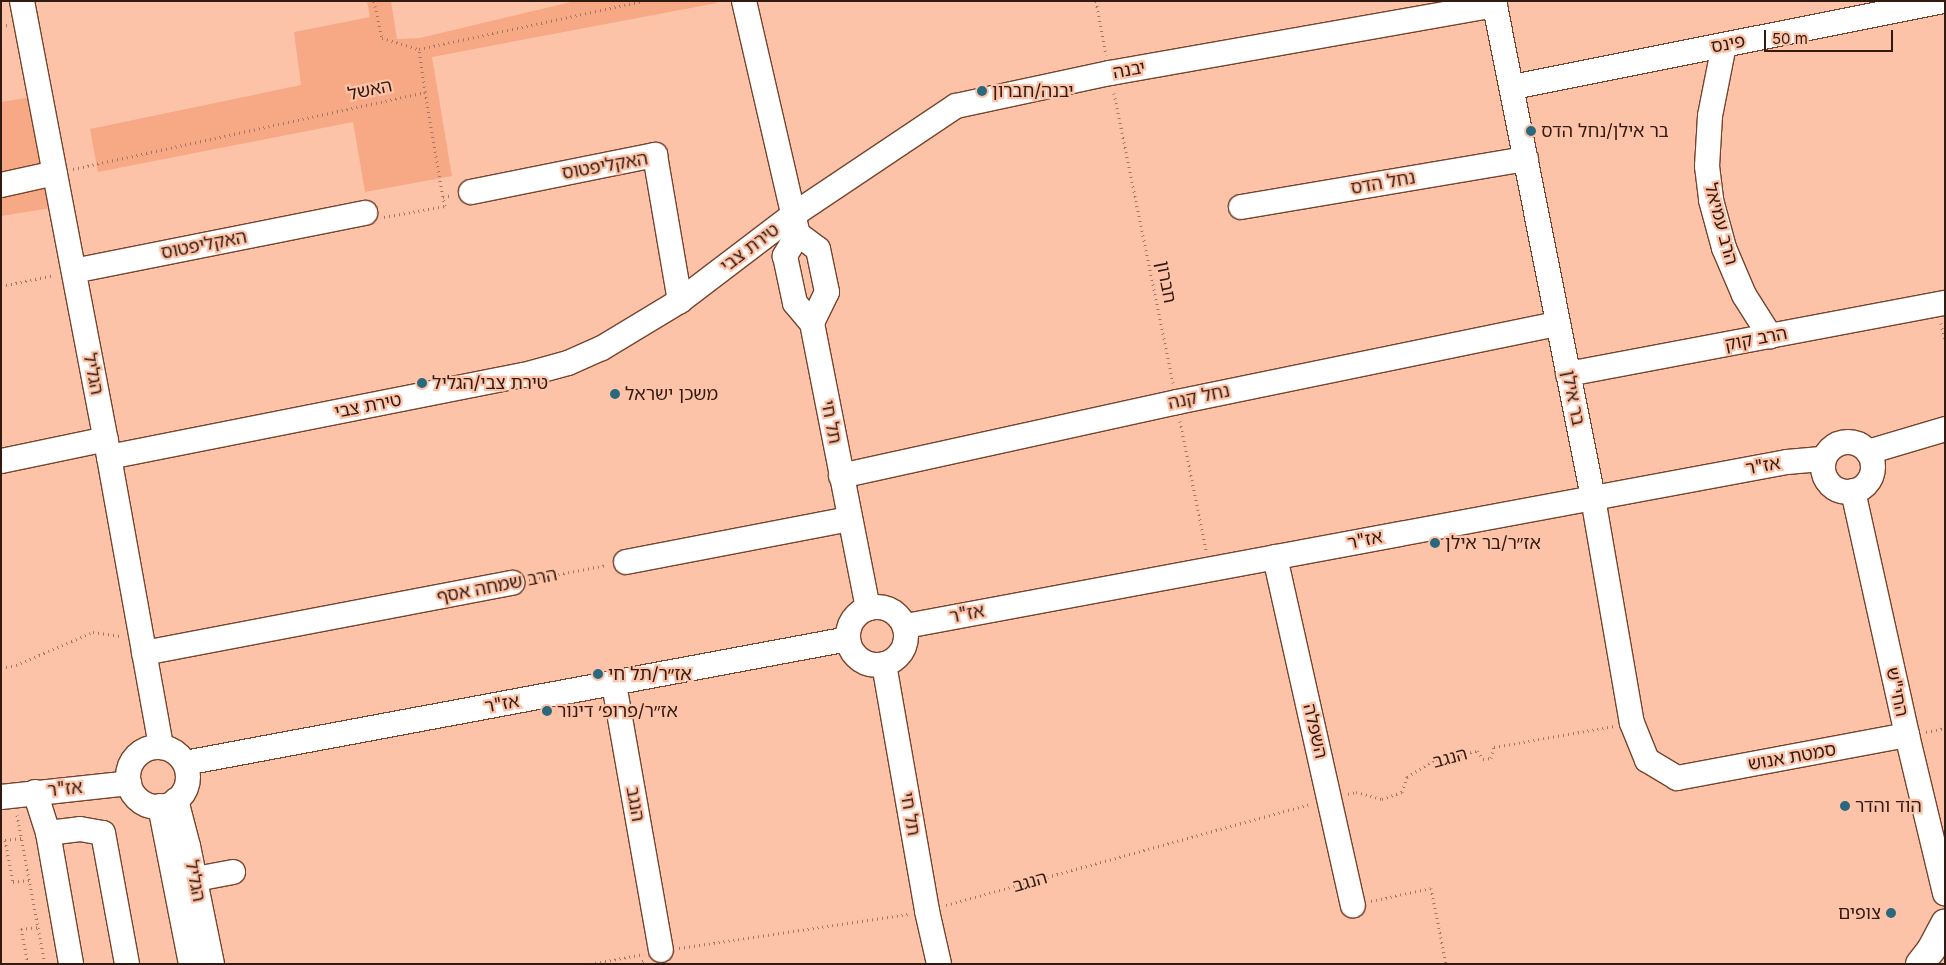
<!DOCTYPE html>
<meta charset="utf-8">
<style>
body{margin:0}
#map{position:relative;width:1946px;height:965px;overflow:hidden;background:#fdc3a8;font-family:Inter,"Noto Sans Hebrew",sans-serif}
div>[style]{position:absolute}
.green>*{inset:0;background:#f7a884}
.path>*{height:3px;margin-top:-1.5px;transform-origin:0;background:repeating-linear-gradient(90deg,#a27864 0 1px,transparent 0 5px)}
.roads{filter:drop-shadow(1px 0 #75442d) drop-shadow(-1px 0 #75442d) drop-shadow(0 1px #75442d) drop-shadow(0 -1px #75442d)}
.minor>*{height:24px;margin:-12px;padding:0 12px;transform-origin:12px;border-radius:12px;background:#fff}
.minor>.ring{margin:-12px;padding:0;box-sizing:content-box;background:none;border:24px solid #fff;border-radius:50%}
.major>*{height:28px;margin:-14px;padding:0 14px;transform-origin:14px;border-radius:14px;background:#fff}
.dots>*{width:14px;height:14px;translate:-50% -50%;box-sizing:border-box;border:2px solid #fdc3a8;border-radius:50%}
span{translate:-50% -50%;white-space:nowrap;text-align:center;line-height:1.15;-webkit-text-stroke:4.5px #fdc3a8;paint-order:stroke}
.street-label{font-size:18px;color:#311b11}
.poi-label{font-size:18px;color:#311b11}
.left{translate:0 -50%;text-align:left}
.right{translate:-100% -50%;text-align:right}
.frame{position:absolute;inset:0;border:2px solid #311b11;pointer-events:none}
.scale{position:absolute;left:1764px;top:30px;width:129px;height:22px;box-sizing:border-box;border:2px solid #311b11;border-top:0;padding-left:6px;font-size:15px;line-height:18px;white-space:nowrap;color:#311b11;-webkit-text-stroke:4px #fdc3a8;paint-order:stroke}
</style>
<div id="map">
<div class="green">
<i style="clip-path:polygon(367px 1px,391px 1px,397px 39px,420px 38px,575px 1px,717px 1px,717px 3px,432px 57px,452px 176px,365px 192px,353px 122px,98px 172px,90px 129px,301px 85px,294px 32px,370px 17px)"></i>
<i style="clip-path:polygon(32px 97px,51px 208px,1px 216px,1px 102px)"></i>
</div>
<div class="path">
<i style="left:374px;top:1px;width:38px;rotate:78deg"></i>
<i style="left:382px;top:38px;width:39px;rotate:17deg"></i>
<i style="left:1096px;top:1px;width:55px;rotate:79.5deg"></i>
<i style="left:1px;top:26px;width:7px;rotate:-8deg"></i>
<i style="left:425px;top:92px;width:107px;rotate:80.3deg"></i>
<i style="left:1114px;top:93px;width:296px;rotate:78.5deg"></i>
<i style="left:73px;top:169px;width:360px;rotate:-12.3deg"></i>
<i style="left:425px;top:92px;width:43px;rotate:-97.9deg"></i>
<i style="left:419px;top:49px;width:228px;rotate:-12.1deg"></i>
<i style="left:384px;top:217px;width:62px;rotate:-10.2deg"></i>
<i style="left:445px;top:206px;width:9px;rotate:-103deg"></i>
<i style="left:443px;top:197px;width:10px;rotate:-11deg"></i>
<i style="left:1px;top:286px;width:55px;rotate:-11.5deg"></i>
<i style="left:1941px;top:323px;width:19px;rotate:78deg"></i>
<i style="left:1180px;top:421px;width:132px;rotate:78.6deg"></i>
<i style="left:529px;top:580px;width:79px;rotate:-10.9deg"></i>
<i style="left:1px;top:668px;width:15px;rotate:-11deg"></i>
<i style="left:16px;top:665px;width:84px;rotate:-23.2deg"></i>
<i style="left:93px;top:632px;width:28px;rotate:8deg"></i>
<i style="left:1926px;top:732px;width:19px;rotate:-12deg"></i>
<i style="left:1348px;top:794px;width:8px;rotate:-14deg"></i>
<i style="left:1356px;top:792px;width:27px;rotate:15deg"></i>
<i style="left:1382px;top:799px;width:21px;rotate:-19deg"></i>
<i style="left:1402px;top:792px;width:16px;rotate:-72deg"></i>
<i style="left:1407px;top:777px;width:34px;rotate:-32deg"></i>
<i style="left:1436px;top:759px;width:42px;rotate:-11deg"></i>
<i style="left:1477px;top:751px;width:10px;rotate:53deg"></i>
<i style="left:1483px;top:759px;width:8px;rotate:-7deg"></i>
<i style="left:1491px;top:758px;width:11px;rotate:-75deg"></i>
<i style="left:1494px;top:747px;width:122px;rotate:-9.9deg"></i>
<i style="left:17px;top:815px;width:152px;rotate:79.4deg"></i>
<i style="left:21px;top:838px;width:16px;rotate:173deg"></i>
<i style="left:5px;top:840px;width:43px;rotate:79.2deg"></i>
<i style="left:13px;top:882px;width:16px;rotate:-7deg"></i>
<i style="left:1371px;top:901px;width:61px;rotate:-12.2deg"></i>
<i style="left:1431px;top:888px;width:77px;rotate:78.8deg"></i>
<i style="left:946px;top:905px;width:379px;rotate:-15.5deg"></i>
<i style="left:679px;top:948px;width:232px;rotate:-8.4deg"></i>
<i style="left:28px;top:964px;width:36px;rotate:-101deg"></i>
<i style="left:21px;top:929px;width:17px;rotate:-7deg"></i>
<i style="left:590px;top:964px;width:55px;rotate:-10.5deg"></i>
<i style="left:638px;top:964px;width:8px;rotate:-30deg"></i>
</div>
<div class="roads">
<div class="minor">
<i style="left:22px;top:1px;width:464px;rotate:79.2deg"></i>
<i style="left:109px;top:457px;width:295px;rotate:79.8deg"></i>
<i style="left:744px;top:1px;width:239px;rotate:77deg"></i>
<i style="left:798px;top:234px;width:26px;rotate:121deg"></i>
<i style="left:785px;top:256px;width:48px;rotate:78deg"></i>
<i style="left:795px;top:303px;width:26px;rotate:50deg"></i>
<i style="left:812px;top:323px;width:291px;rotate:78.9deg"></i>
<i style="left:1494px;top:1px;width:507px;rotate:78.73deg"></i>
<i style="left:1593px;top:498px;width:228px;rotate:80.2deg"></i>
<i style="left:1632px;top:723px;width:40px;rotate:68deg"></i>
<i style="left:1647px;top:760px;width:35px;rotate:31deg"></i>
<i style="left:1677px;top:778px;width:234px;rotate:-10.6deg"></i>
<i style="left:1724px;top:45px;width:72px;rotate:101.2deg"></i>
<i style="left:1710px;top:116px;width:50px;rotate:93.4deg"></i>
<i style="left:1707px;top:166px;width:34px;rotate:83deg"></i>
<i style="left:1711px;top:200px;width:50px;rotate:74.8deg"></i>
<i style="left:1724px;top:248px;width:51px;rotate:66.9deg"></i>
<i style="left:1744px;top:295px;width:49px;rotate:57.6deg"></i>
<i style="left:1513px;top:87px;width:439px;rotate:-11.3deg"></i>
<i style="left:1px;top:185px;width:55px;rotate:-12.5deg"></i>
<i style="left:471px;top:192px;width:188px;rotate:-11.4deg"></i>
<i style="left:655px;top:155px;width:148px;rotate:80.3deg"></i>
<i style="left:1241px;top:207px;width:289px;rotate:-9.6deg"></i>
<i style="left:798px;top:234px;width:25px;rotate:37deg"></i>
<i style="left:818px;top:249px;width:44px;rotate:78.2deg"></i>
<i style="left:827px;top:292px;width:34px;rotate:116deg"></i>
<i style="left:74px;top:271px;width:297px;rotate:-11.3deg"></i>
<i style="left:1568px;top:374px;width:384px;rotate:-10.7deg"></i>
<i class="ring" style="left:1823px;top:442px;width:26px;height:26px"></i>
<i style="left:1868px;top:452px;width:80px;rotate:-16.6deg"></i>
<i style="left:109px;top:457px;width:423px;rotate:-11.2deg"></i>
<i style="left:524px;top:375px;width:46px;rotate:-15.3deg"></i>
<i style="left:568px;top:363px;width:37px;rotate:-24deg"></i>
<i style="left:602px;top:348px;width:91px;rotate:-31.1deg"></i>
<i style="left:680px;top:301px;width:142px;rotate:-37.3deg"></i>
<i style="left:793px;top:215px;width:196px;rotate:-33.8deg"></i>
<i style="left:956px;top:106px;width:157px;rotate:-12.1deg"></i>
<i style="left:1110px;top:73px;width:391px;rotate:-10deg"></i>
<i style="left:1px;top:461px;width:107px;rotate:-11.8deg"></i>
<i style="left:841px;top:476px;width:344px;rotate:-12.4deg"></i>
<i style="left:1177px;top:402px;width:389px;rotate:-11.6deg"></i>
<i style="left:1853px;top:491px;width:250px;rotate:77.5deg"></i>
<i style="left:1907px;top:735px;width:163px;rotate:76.5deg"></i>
<i style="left:1275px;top:557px;width:357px;rotate:77.4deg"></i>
<i style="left:626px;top:562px;width:228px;rotate:-10.9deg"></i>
<i class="ring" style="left:848px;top:607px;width:34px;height:34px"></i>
<i style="left:906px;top:626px;width:896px;rotate:-10.55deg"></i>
<i style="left:1787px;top:462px;width:37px;rotate:-5deg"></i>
<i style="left:144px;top:653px;width:375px;rotate:-10.8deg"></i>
<i style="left:884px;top:664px;width:251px;rotate:80.1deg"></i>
<i style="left:927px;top:911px;width:54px;rotate:77.2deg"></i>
<i style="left:614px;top:684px;width:270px;rotate:80deg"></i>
<i class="ring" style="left:128px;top:747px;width:36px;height:36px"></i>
<i style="left:185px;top:763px;width:674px;rotate:-10.59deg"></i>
<i style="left:35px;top:792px;width:43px;rotate:72.4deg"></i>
<i style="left:48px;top:833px;width:133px;rotate:80deg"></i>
<i style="left:1px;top:797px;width:129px;rotate:-6.2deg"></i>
<i style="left:176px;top:800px;width:48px;rotate:75.4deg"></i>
<i style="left:188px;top:846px;width:120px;rotate:78.5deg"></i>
<i style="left:160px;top:806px;width:161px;rotate:78.9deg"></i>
<i style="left:48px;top:833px;width:32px;rotate:-7deg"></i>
<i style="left:80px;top:829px;width:23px;rotate:10deg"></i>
<i style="left:103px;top:833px;width:133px;rotate:79.6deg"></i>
<i style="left:180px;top:882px;width:54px;rotate:-10.7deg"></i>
</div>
<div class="major">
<i style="left:1920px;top:964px;width:18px;rotate:-52deg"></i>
<i style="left:1931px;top:950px;width:30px;rotate:-62deg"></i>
</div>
</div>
<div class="dots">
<i style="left:982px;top:91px;background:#2a687e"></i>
<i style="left:1531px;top:131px;background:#2a687e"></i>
<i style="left:422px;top:383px;background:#2a687e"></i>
<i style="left:615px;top:394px;background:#2a687e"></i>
<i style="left:1435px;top:543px;background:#2a687e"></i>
<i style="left:598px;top:674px;background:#2a687e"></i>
<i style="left:547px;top:711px;background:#2a687e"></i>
<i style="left:1845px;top:806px;background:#2a687e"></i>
<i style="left:1891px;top:913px;background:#2a687e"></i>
</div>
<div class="street-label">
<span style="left:1728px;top:44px;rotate:-11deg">פינס</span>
<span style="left:1129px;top:70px;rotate:-10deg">יבנה</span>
<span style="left:370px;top:90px;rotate:-12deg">האשל</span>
<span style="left:605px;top:166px;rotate:-10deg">האקליפטוס</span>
<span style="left:1383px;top:183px;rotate:-10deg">נחל הדס</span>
<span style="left:1721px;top:224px;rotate:75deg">הרב עמיאל</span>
<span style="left:204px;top:245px;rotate:-11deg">האקליפטוס</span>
<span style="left:750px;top:248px;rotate:-37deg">טירת צבי</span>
<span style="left:1166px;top:282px;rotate:79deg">חברון</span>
<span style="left:1756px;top:339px;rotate:-11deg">הרב קוק</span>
<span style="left:93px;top:374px;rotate:79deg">הגליל</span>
<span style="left:1199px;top:397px;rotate:-12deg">נחל קנה</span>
<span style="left:1573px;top:398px;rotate:79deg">בר אילן</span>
<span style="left:368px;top:406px;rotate:-11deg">טירת צבי</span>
<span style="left:831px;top:422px;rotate:79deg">תל חי</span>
<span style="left:1763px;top:466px;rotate:-10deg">אז"ר</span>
<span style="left:1365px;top:540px;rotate:-11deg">אז"ר</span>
<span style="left:497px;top:586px;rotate:-11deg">הרב שמחה אסף</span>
<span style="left:967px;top:614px;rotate:-11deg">אז"ר</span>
<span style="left:1897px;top:692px;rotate:78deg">החי"ש</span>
<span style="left:502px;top:704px;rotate:-10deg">אז"ר</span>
<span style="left:1315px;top:731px;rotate:77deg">השפלה</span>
<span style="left:1792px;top:757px;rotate:-10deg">סמטת אנוש</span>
<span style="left:1450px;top:758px;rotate:-15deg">הנגב</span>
<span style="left:65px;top:789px;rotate:-6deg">אז"ר</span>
<span style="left:635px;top:804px;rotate:80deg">הנגב</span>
<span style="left:910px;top:814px;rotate:80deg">תל חי</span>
<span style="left:195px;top:881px;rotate:79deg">הגליל</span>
<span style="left:1030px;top:882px;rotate:-16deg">הנגב</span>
</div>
<div class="poi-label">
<span class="left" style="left:992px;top:91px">יבנה/חברון</span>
<span class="left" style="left:1541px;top:131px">בר אילן/נחל הדס</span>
<span class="left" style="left:432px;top:383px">טירת צבי/הגליל</span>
<span class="left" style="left:625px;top:394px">משכן ישראל</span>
<span class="left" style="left:1445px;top:543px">אז״ר/בר אילן</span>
<span class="left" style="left:608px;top:674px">אז״ר/תל חי</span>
<span class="left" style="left:557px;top:711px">אז״ר/פרופ׳ דינור</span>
<span class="left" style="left:1855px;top:806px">הוד והדר</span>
<span class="right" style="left:1881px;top:913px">צופים</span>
</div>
<div class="frame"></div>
<div class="scale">50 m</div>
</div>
